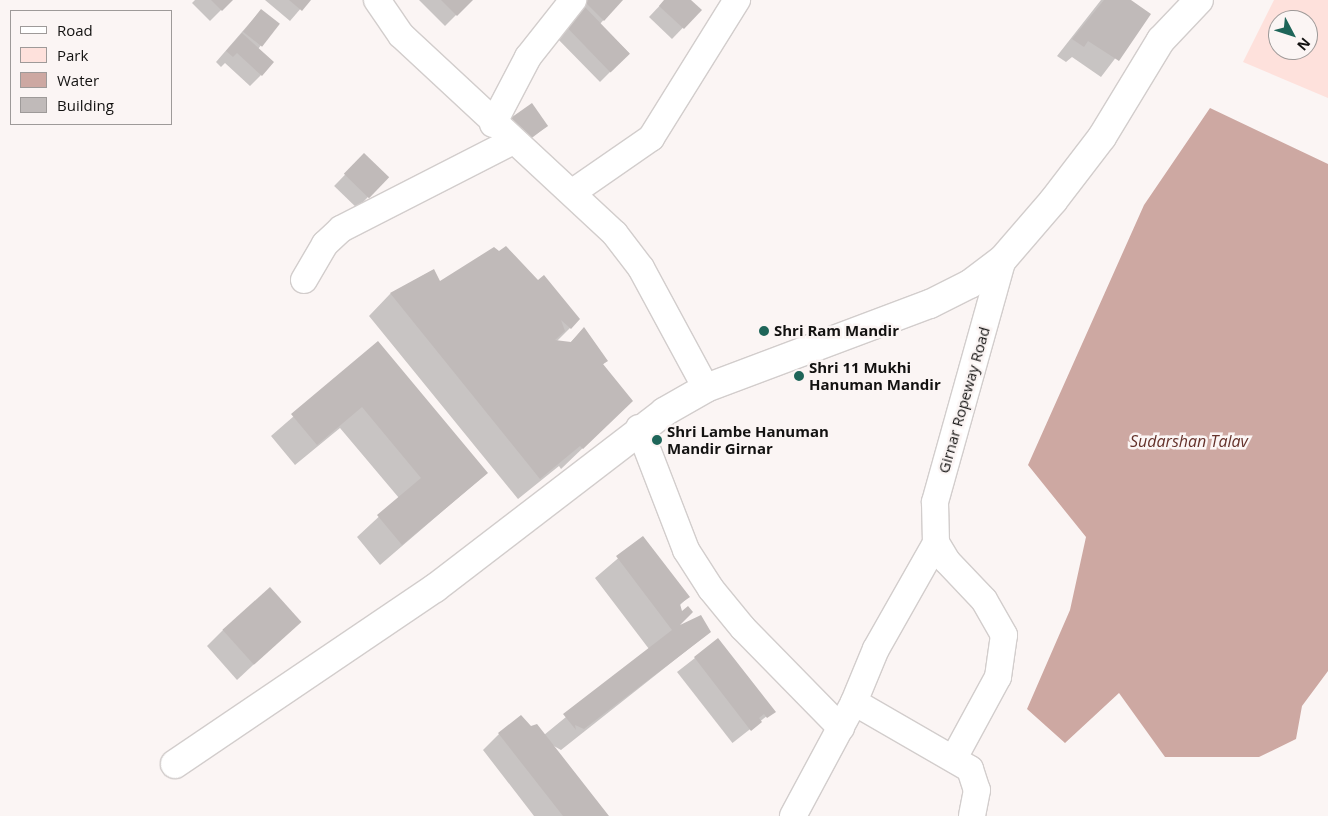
<!DOCTYPE html>
<style>
body{margin:0}
#map{position:relative;width:1328px;height:816px;overflow:hidden;background:#fbf5f4;font-family:"Open Sans",sans-serif}
div>[style]{position:absolute}
.green>*{inset:0;background:#fee1dc}
.water>*{inset:0;background:#cda8a2}
.shadow>*{inset:0;background:#0003;transform-origin:0 0}
.building>*{inset:0;background:#c0bab9;transform-origin:0 0}
.roads{filter:drop-shadow(1px 0 #d2cdcc) drop-shadow(-1px 0 #d2cdcc) drop-shadow(0 1px #d2cdcc) drop-shadow(0 -1px #d2cdcc)}
.minor>*{height:26px;margin:-13px;padding:0 13px;transform-origin:13px;border-radius:13px;background:#fff}
.tertiary>*{height:28px;margin:-14px;padding:0 14px;transform-origin:14px;border-radius:14px;background:#fff}
.dots>*{width:14px;height:14px;translate:-50% -50%;box-sizing:border-box;border:2px solid #fbf5f4;border-radius:50%}
span{translate:-50% -50%;white-space:nowrap;text-align:center;line-height:1.15;-webkit-text-stroke:5px #fbf5f4;paint-order:stroke}
.poi-label{font-size:15px;color:#131211;font-weight:700}
.left{translate:0 -50%;text-align:left}
.street-label{font-size:15px;color:#131211}
.water-label{font-size:16px;color:#65322b;font-style:italic}
.legend{position:absolute;left:10px;top:10px;width:162px;height:115px;box-sizing:border-box;background:#fbf5f4;border:1px solid #9e9a99;margin:0;padding:6px 9px;list-style:none;font-size:15px;color:#131211}
.legend li{display:flex;align-items:center;gap:10px;height:25px}
.legend b{width:25px;border:1px solid #9e9a99}
.north{position:absolute;left:1268px;top:10px;width:50px;height:50px;box-sizing:border-box;background:#fbf5f4;border:1px solid #9e9a99;border-radius:50%;rotate:130deg;font-size:14px;font-weight:700;line-height:20px;text-align:center;color:#131211}
.north::after{content:'';display:block;margin:auto;width:18px;height:22px;background:#1e6559;clip-path:polygon(50% 0,100% 100%,50% 72%,0 100%)}
</style>
<div id="map">
<div class="green">
<i style="clip-path:polygon(evenodd,1274px 0,1328px 0,1328px 98px,1243px 62px,1274px 0,1278px 20px,1308px 20px,1308px 50px,1278px 50px,1278px 20px)"></i>
</div>
<div class="water">
<i style="clip-path:polygon(1210px 108px,1328px 164px,1328px 671px,1302px 706px,1296px 739px,1259px 757px,1165px 757px,1119px 693px,1065px 743px,1027px 709px,1070px 610px,1086px 537px,1028px 465px,1144px 205px)"></i>
</div>
<div class="shadow">
<i style="clip-path:polygon(195px 0,231px 0,210px 21px,192px 3px)"></i>
<i style="clip-path:polygon(265px 0,308px 0,290px 21px)"></i>
<i style="clip-path:polygon(419px 0,471px 0,445px 26px)"></i>
<i style="clip-path:polygon(583px 0,621px 0,600px 24px,629px 53px,600px 82px,553px 34px)"></i>
<i style="clip-path:polygon(665px 0,689px 0,700px 10px,672px 39px,649px 17px)"></i>
<i style="clip-path:polygon(1101px 0,1129px 0,1149px 14px,1101px 77px,1072px 57px,1066px 62px,1057px 56px)"></i>
<i style="clip-path:polygon(261px 10px,278px 24px,258px 49px,261px 75px,250px 86px,225px 63px,221px 67px,216px 62px)"></i>
<i style="clip-path:polygon(509px 121px,547px 126px,513px 153px)"></i>
<i style="left:364px;top:155px;width:32px;height:43px;rotate:44deg"></i>
<i style="clip-path:polygon(433px 270px,440px 283px,538px 281px,579px 319px,556px 342px,570px 343px,584px 328px,607px 361px,602px 365px,610px 422px,561px 469px,559px 466px,518px 499px,369px 316px,390px 294px)"></i>
<i style="clip-path:polygon(378px 343px,487px 473px,380px 565px,357px 537px,399px 498px,340px 428px,295px 465px,271px 436px)"></i>
<i style="clip-path:polygon(643px 537px,688px 597px,679px 606px,675px 629px,710px 632px,561px 750px,552px 745px,607px 816px,534px 816px,483px 750px,499px 734px,530px 727px,544px 735px,649px 649px,595px 578px)"></i>
<i style="clip-path:polygon(299px 622px,237px 680px,207px 646px,223px 630px)"></i>
<i style="left:718px;top:640px;width:90px;height:52px;rotate:52deg"></i>
</div>
<div class="building">
<i style="clip-path:polygon(211px 0,233px 0,222px 11px)"></i>
<i style="clip-path:polygon(289px 0,311px 0,302px 11px)"></i>
<i style="clip-path:polygon(441px 0,473px 0,457px 16px)"></i>
<i style="clip-path:polygon(583px 0,623px 0,604px 21px)"></i>
<i style="clip-path:polygon(664px 0,691px 0,702px 10px,684px 29px,659px 6px)"></i>
<i style="clip-path:polygon(1104px 0,1131px 0,1151px 14px,1119px 61px,1088px 41px,1084px 47px,1072px 39px)"></i>
<i style="left:582px;top:4px;width:69px;height:27px;rotate:46deg"></i>
<i style="left:261px;top:9px;width:24px;height:29px;rotate:38deg"></i>
<i style="clip-path:polygon(242px 33px,274px 62px,262px 76px,237px 53px,233px 57px,226px 51px)"></i>
<i style="left:532px;top:103px;width:28px;height:29px;rotate:55deg"></i>
<i style="left:364px;top:153px;width:35px;height:29px;rotate:44deg"></i>
<i style="clip-path:polygon(506px 246px,538px 280px,544px 275px,580px 319px,571px 329px,561px 320px,565px 331px,555px 340px,571px 342px,584px 327px,608px 361px,603px 364px,633px 401px,583px 449px,580px 446px,540px 479px,390px 293px,434px 269px,440px 281px,494px 247px,499px 251px)"></i>
<i style="clip-path:polygon(378px 341px,488px 473px,402px 545px,377px 515px,421px 478px,362px 407px,317px 445px,291px 414px)"></i>
<i style="clip-path:polygon(643px 536px,690px 597px,680px 604px,682px 611px,688px 606px,693px 612px,680px 625px,701px 615px,711px 632px,584px 729px,575px 725px,576px 730px,563px 714px,672px 630px,616px 556px)"></i>
<i style="left:270px;top:587px;width:47px;height:64px;rotate:48deg"></i>
<i style="clip-path:polygon(718px 638px,776px 712px,767px 718px,764px 714px,759px 718px,762px 722px,751px 731px,694px 657px)"></i>
<i style="clip-path:polygon(521px 715px,531px 726px,537px 724px,609px 816px,563px 816px,498px 733px)"></i>
</div>
<div class="roads">
<div class="minor">
<i style="left:377px;top:0;width:42px;rotate:55.6deg"></i>
<i style="left:401px;top:35px;width:292px;rotate:42.9deg"></i>
<i style="left:615px;top:234px;width:43px;rotate:52.6deg"></i>
<i style="left:641px;top:268px;width:136px;rotate:61.6deg"></i>
<i style="left:493px;top:124px;width:76px;rotate:-62.4deg"></i>
<i style="left:528px;top:57px;width:73px;rotate:-51.7deg"></i>
<i style="left:573px;top:192px;width:95px;rotate:-34.7deg"></i>
<i style="left:651px;top:138px;width:163px;rotate:-58.1deg"></i>
<i style="left:304px;top:280px;width:42px;rotate:-59.7deg"></i>
<i style="left:325px;top:244px;width:22px;rotate:-43deg"></i>
<i style="left:341px;top:229px;width:191px;rotate:-27.1deg"></i>
<i style="left:639px;top:428px;width:131px;rotate:68.9deg"></i>
<i style="left:686px;top:550px;width:46px;rotate:57.3deg"></i>
<i style="left:711px;top:589px;width:50px;rotate:50.6deg"></i>
<i style="left:743px;top:628px;width:140px;rotate:45.6deg"></i>
<i style="left:854px;top:702px;width:134px;rotate:30deg"></i>
<i style="left:970px;top:769px;width:22px;rotate:72deg"></i>
<i style="left:977px;top:790px;width:26px;rotate:101deg"></i>
<i style="left:954px;top:758px;width:92px;rotate:-61.5deg"></i>
<i style="left:998px;top:677px;width:42px;rotate:-81.9deg"></i>
<i style="left:1004px;top:635px;width:40px;rotate:-119.7deg"></i>
<i style="left:984px;top:600px;width:54px;rotate:-133.5deg"></i>
<i style="left:947px;top:561px;width:21px;rotate:-121deg"></i>
<i style="left:936px;top:543px;width:41px;rotate:-91.4deg"></i>
<i style="left:935px;top:502px;width:252px;rotate:-74.4deg"></i>
<i style="left:793px;top:816px;width:129px;rotate:-61.8deg"></i>
<i style="left:854px;top:702px;width:57px;rotate:-67.5deg"></i>
<i style="left:876px;top:649px;width:122px;rotate:-60.5deg"></i>
</div>
<div class="tertiary">
<i style="left:175px;top:764px;width:314px;rotate:-34.1deg"></i>
<i style="left:435px;top:588px;width:289px;rotate:-37.5deg"></i>
<i style="left:664px;top:412px;width:48px;rotate:-29.7deg"></i>
<i style="left:706px;top:388px;width:239px;rotate:-20.6deg"></i>
<i style="left:930px;top:304px;width:45px;rotate:-26.6deg"></i>
<i style="left:970px;top:284px;width:41px;rotate:-37.1deg"></i>
<i style="left:1003px;top:259px;width:77px;rotate:-49.2deg"></i>
<i style="left:1053px;top:201px;width:81px;rotate:-52.6deg"></i>
<i style="left:1102px;top:137px;width:114px;rotate:-58.7deg"></i>
<i style="left:1161px;top:40px;width:55px;rotate:-46.5deg"></i>
</div>
</div>
<div class="dots">
<i style="left:764px;top:331px;background:#1e6559"></i>
<i style="left:799px;top:376px;background:#1e6559"></i>
<i style="left:657px;top:440px;background:#1e6559"></i>
</div>
<div class="poi-label">
<span class="left" style="left:774px;top:331px">Shri Ram Mandir</span>
<span class="left" style="left:809px;top:376px">Shri 11 Mukhi<br>Hanuman Mandir</span>
<span class="left" style="left:667px;top:440px">Shri Lambe Hanuman<br>Mandir Girnar</span>
</div>
<div class="street-label">
<span style="left:964px;top:400px;rotate:-74deg">Girnar Ropeway Road</span>
</div>
<div class="water-label">
<span style="left:1189px;top:441px">Sudarshan Talav</span>
</div>
<ul class="legend">
<li><b style="height:6px;background:#fff"></b>Road</li>
<li><b style="height:14px;background:#fee1dc"></b>Park</li>
<li><b style="height:14px;background:#cda8a2"></b>Water</li>
<li><b style="height:14px;background:#c0bab9"></b>Building</li>
</ul>
<div class="north">N</div>
</div>
